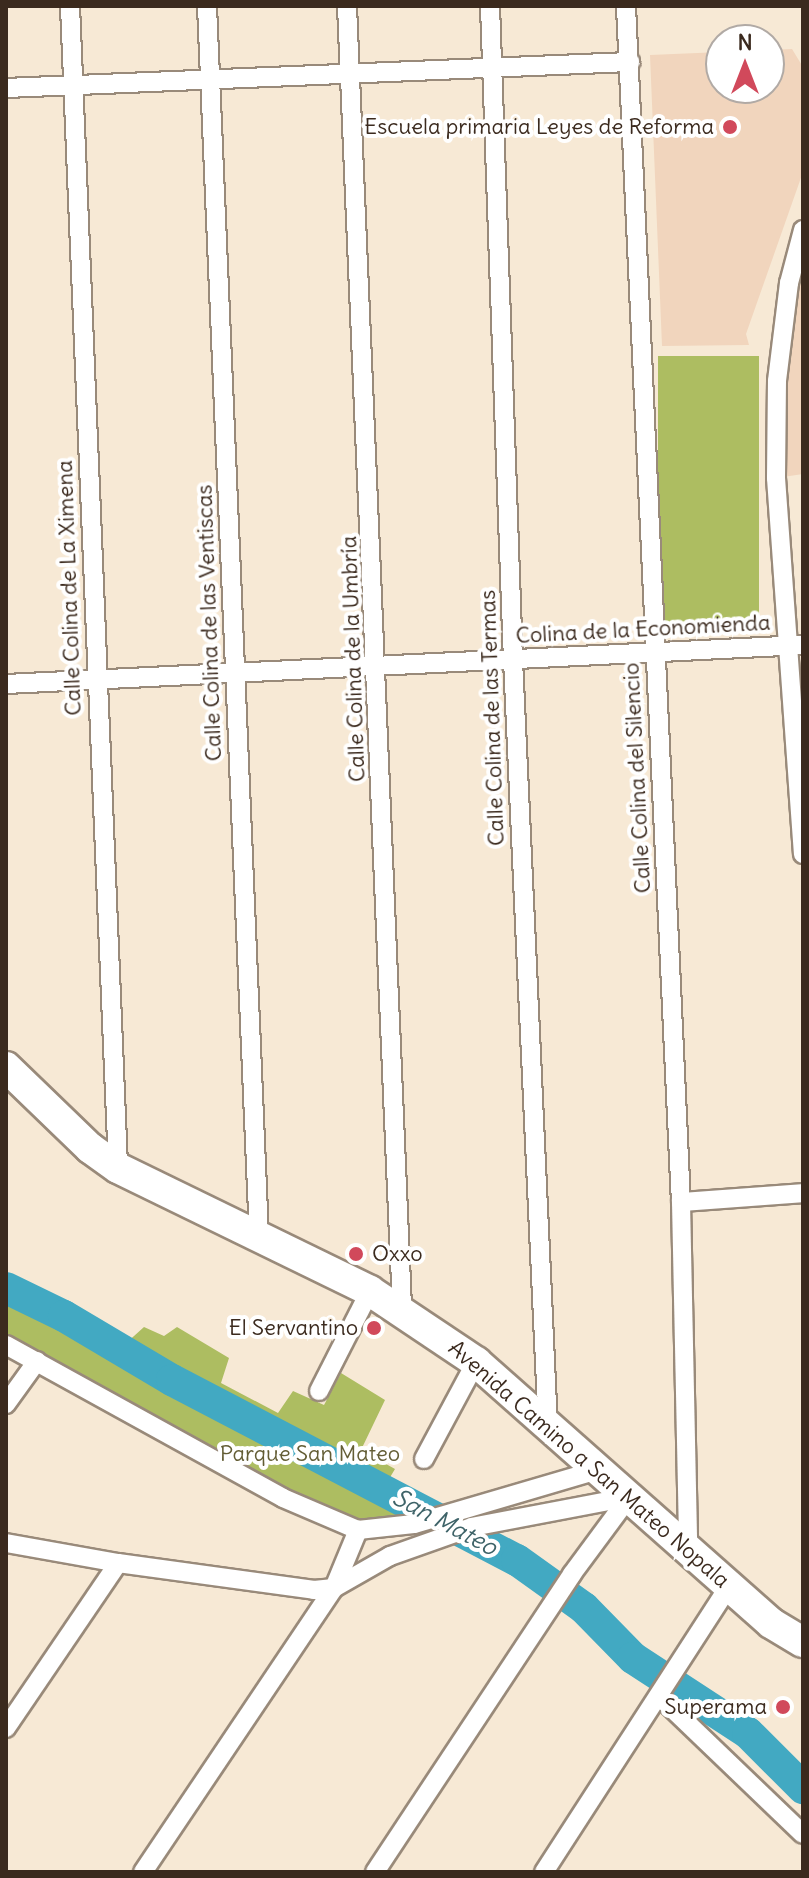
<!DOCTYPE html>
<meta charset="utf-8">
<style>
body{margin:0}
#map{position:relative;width:809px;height:1878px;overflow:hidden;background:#f7e9d5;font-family:Delius,sans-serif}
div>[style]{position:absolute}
.built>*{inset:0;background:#f1d5bd}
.green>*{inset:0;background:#adbd61;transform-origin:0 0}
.river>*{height:32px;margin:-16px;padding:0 16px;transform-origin:16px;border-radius:16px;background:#42a9c2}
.roads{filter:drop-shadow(2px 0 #998a7a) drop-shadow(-2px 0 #998a7a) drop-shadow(0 2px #998a7a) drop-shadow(0 -2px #998a7a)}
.street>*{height:18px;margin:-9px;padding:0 9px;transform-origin:9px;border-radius:9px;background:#fff}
.primary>*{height:30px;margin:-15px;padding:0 15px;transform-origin:15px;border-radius:15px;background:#fff}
.dots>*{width:22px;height:22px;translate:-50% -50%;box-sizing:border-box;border:4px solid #fff;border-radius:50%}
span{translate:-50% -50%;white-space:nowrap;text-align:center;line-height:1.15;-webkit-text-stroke:8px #fff;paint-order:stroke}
.poi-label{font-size:22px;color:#3b2a1e}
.right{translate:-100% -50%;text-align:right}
.left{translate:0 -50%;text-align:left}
.street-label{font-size:22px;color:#3b2a1e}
.park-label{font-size:22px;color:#635d35}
.water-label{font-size:24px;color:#3e6368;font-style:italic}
.frame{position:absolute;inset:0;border:8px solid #3b2a1e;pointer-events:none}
.north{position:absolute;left:705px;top:24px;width:80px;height:80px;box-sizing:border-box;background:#fff;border:2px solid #b1aaa5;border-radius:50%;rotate:0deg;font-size:22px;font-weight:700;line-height:32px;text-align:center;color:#3b2a1e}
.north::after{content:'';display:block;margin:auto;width:28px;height:36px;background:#d1495b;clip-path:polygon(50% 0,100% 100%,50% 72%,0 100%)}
</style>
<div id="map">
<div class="built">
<i style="clip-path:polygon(792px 49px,803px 67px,803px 172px,746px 334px,749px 345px,662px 346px,650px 55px,721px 52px,721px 88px,769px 88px,769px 50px)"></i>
<i style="clip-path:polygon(803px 230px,803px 474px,776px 478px,777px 381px)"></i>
</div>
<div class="green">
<i style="left:759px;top:356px;width:273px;height:101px;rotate:90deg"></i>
<i style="clip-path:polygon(6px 1290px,62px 1310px,124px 1345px,144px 1327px,164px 1336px,177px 1327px,229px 1358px,221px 1383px,278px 1413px,293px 1391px,324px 1405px,341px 1373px,385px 1400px,361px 1450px,395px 1469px,386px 1484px,427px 1513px,358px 1530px,6px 1348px)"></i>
</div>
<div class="river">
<i style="left:6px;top:1288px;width:64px;rotate:25.8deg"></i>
<i style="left:64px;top:1316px;width:126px;rotate:30.7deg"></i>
<i style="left:172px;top:1380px;width:389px;rotate:27.6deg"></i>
<i style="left:517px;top:1560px;width:82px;rotate:35.6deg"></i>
<i style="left:584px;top:1608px;width:70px;rotate:45.6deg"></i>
<i style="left:633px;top:1658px;width:137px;rotate:33.1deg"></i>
<i style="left:748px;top:1733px;width:78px;rotate:45deg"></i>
</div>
<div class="roads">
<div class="street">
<i style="left:70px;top:6px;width:1163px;rotate:87.63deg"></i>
<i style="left:207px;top:6px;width:1233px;rotate:87.58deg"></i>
<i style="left:347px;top:6px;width:1305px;rotate:87.58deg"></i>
<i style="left:490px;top:6px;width:654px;rotate:87.99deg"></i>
<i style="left:513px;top:660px;width:769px;rotate:87.39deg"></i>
<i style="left:626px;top:6px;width:1197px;rotate:87.37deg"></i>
<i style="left:681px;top:1202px;width:345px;rotate:88.8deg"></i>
<i style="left:6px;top:88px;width:625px;rotate:-2.39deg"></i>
<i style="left:803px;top:230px;width:55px;rotate:104.8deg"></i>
<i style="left:789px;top:283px;width:99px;rotate:97deg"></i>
<i style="left:777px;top:381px;width:97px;rotate:90.6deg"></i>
<i style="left:776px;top:478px;width:377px;rotate:85.9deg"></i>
<i style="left:6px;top:684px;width:798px;rotate:-2.8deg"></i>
<i style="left:681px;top:1202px;width:122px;rotate:-4.2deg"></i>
<i style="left:6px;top:1345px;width:316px;rotate:28.9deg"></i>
<i style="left:283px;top:1498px;width:82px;rotate:23.1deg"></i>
<i style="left:358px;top:1530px;width:56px;rotate:-6.1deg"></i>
<i style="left:414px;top:1524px;width:192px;rotate:-16.4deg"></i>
<i style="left:319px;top:1391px;width:112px;rotate:-63deg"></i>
<i style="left:6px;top:1404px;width:53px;rotate:-54.2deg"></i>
<i style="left:424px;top:1459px;width:110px;rotate:-61.8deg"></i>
<i style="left:6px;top:1543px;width:114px;rotate:10.1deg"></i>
<i style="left:118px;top:1563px;width:198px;rotate:7.8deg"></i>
<i style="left:314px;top:1590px;width:20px;rotate:-6deg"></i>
<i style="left:334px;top:1588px;width:64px;rotate:-29.7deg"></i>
<i style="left:390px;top:1556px;width:87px;rotate:-19.5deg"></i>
<i style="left:472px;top:1527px;width:160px;rotate:-10.8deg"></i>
<i style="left:659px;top:1696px;width:199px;rotate:43.8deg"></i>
<i style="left:6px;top:1728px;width:199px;rotate:-55.8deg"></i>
<i style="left:143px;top:1872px;width:342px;rotate:-56.1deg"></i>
<i style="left:334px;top:1588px;width:63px;rotate:-67.5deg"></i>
<i style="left:375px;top:1872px;width:357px;rotate:-56.5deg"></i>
<i style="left:572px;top:1574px;width:96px;rotate:-53.5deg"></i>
<i style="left:544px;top:1872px;width:342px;rotate:-57.1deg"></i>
</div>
<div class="primary">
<i style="left:6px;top:1067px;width:117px;rotate:44deg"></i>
<i style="left:90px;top:1148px;width:34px;rotate:36deg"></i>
<i style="left:118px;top:1168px;width:280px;rotate:26deg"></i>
<i style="left:370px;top:1291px;width:128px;rotate:33.8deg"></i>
<i style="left:476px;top:1362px;width:394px;rotate:41.5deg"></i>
<i style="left:771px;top:1623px;width:37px;rotate:31deg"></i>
</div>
</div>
<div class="dots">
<i style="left:730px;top:127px;background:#d1495b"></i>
<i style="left:356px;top:1254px;background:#d1495b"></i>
<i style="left:374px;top:1328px;background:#d1495b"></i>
<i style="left:783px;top:1707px;background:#d1495b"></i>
</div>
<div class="poi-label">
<span class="right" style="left:714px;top:127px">Escuela primaria Leyes de Reforma</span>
<span class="left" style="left:372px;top:1254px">Oxxo</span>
<span class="right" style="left:358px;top:1328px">El Servantino</span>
<span class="right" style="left:767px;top:1707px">Superama</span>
</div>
<div class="street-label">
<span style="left:69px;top:588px;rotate:-92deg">Calle Colina de La Ximena</span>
<span style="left:209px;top:623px;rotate:-92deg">Calle Colina de las Ventiscas</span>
<span style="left:643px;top:629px;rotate:-3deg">Colina de la Economienda</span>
<span style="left:353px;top:659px;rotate:-92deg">Calle Colina de la Umbría</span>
<span style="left:492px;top:718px;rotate:-92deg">Calle Colina de las Termas</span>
<span style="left:637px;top:778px;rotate:-93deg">Calle Colina del Silencio</span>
<span style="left:589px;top:1464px;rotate:41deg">Avenida Camino a San Mateo Nopala</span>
</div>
<div class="park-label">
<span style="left:310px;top:1454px">Parque San Mateo</span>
</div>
<div class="water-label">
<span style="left:445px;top:1522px;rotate:28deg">San Mateo</span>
</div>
<div class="frame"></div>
<div class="north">N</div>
</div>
